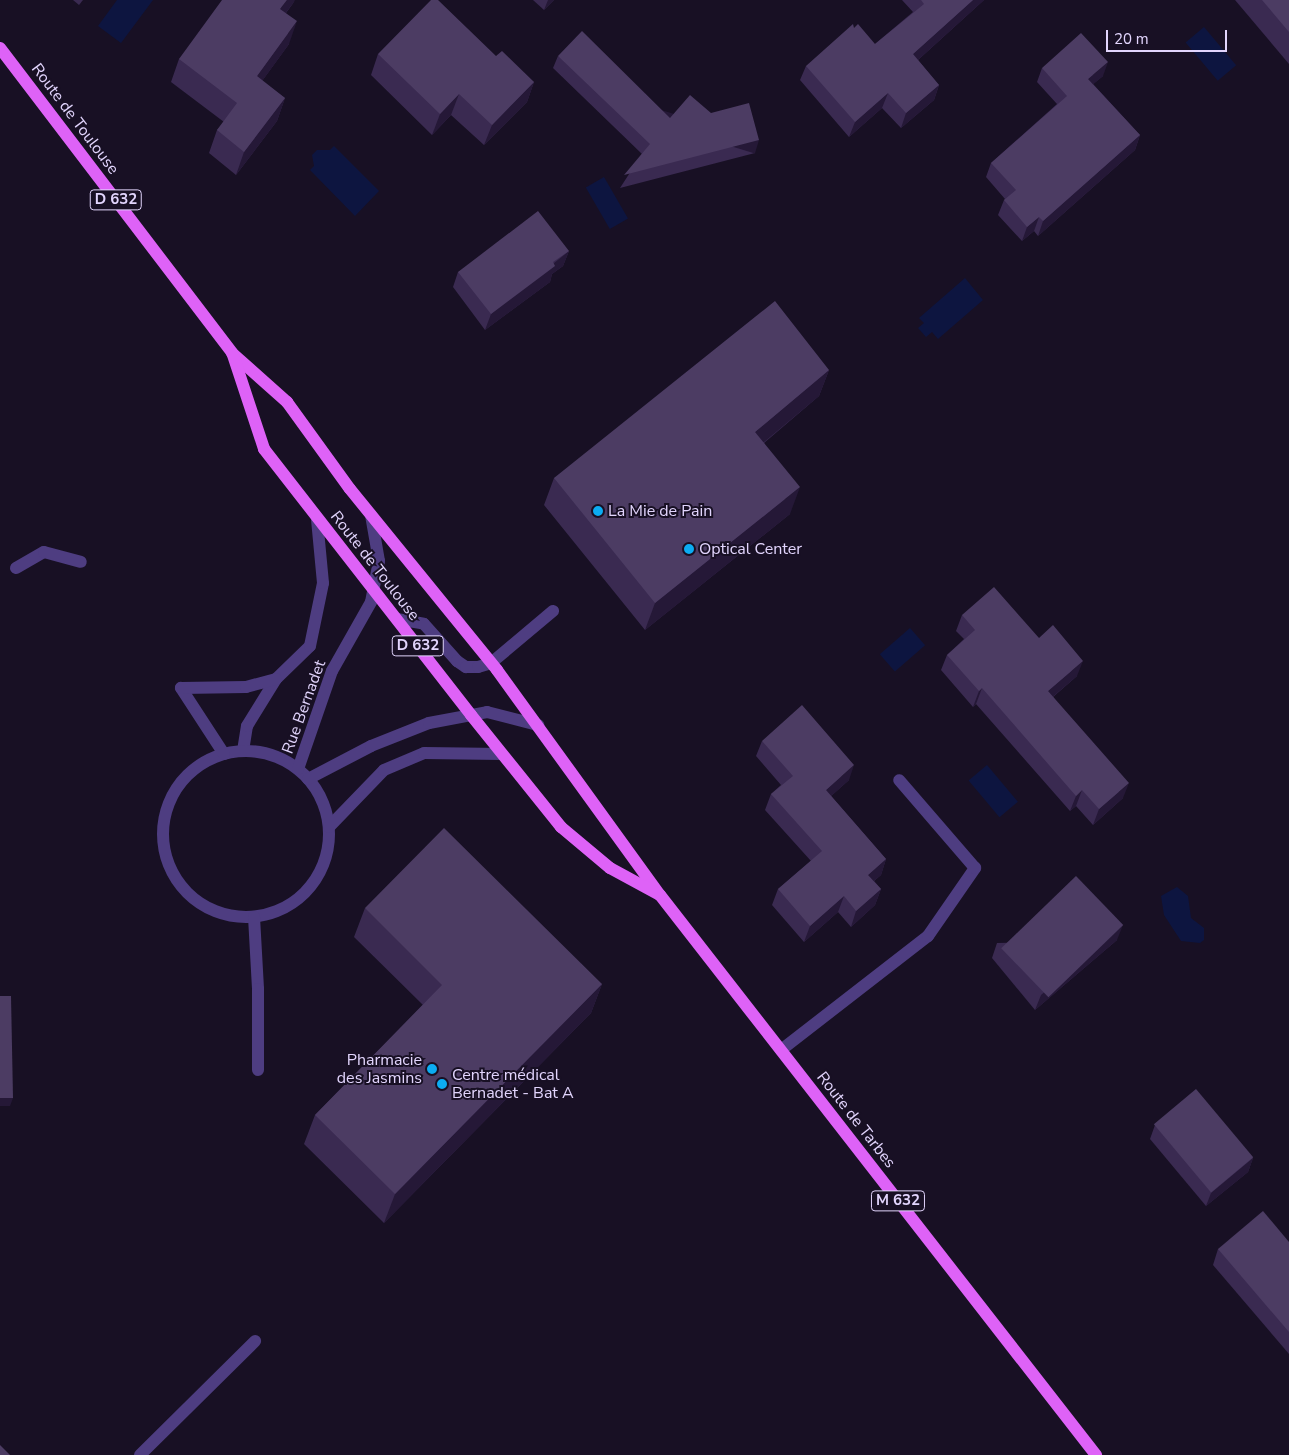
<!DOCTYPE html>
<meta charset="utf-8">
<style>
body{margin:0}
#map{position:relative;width:1289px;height:1455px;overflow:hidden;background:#181024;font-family:"Nunito Sans",sans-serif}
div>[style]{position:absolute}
.water>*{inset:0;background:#0d1540;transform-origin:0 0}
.service>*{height:12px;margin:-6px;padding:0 6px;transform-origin:6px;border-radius:6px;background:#4e3d81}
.service>.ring{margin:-6px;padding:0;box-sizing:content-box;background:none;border:12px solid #4e3d81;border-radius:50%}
.primary>*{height:12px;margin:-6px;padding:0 6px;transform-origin:6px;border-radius:6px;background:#de62f7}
.wall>*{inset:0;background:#3a2a51}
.shaded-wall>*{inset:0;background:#251837;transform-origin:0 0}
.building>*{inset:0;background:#4c3c63;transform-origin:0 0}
.dots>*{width:14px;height:14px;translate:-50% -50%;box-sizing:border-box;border:2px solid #181024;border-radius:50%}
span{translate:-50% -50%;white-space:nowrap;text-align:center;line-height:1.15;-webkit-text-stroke:4px #181024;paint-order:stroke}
.shield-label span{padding:1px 4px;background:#181024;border:1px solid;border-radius:4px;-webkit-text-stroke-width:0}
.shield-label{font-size:15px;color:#e2d5fd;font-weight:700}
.street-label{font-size:16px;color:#e2d5fd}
.poi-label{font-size:16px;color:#e2d5fd}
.left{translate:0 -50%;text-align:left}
.right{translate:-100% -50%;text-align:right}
.scale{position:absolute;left:1106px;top:30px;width:121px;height:22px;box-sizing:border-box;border:2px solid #e2d5fd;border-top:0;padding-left:6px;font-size:15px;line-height:18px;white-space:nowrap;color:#e2d5fd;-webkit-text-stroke:4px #181024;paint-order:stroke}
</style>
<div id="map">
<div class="water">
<i style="clip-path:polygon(117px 0,153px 0,121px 43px,98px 26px)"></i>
<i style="left:1204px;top:27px;width:50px;height:24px;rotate:50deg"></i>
<i style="clip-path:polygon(334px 146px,379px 191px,355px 216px,310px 170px,314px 166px,312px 155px,317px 150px,330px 150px)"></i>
<i style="left:604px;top:177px;width:48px;height:21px;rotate:60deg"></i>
<i style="clip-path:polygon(965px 278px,983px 300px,938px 339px,932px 332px,926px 337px,918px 328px,924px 323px,919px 318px)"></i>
<i style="left:910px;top:628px;width:23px;height:40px;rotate:49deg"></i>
<i style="left:987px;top:765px;width:48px;height:24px;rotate:50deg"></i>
<i style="clip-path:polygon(1177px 887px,1188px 896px,1191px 918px,1204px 928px,1204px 940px,1200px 943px,1181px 941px,1164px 915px,1161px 896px)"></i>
</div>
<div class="service">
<i style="left:16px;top:568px;width:32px;rotate:-30deg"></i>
<i style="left:44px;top:552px;width:38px;rotate:15deg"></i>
<i style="left:397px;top:619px;width:27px;rotate:10deg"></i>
<i style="left:424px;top:624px;width:50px;rotate:48.3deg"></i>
<i style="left:457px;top:661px;width:11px;rotate:34deg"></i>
<i style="left:466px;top:667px;width:12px"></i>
<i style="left:478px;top:667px;width:14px;rotate:-17deg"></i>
<i style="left:491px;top:663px;width:81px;rotate:-40deg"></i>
<i style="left:243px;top:751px;width:25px;rotate:-81deg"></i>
<i style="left:247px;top:726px;width:55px;rotate:-58.3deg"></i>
<i style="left:276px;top:679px;width:47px;rotate:-44.1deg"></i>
<i style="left:310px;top:646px;width:64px;rotate:-78.3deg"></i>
<i style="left:323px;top:583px;width:63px;rotate:-95.4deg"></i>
<i class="ring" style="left:163px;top:751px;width:154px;height:154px"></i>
<i style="left:224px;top:754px;width:79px;rotate:-123.1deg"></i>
<i style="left:181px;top:688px;width:65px;rotate:-0.9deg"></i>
<i style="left:246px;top:687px;width:31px;rotate:-15deg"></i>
<i style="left:298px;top:769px;width:104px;rotate:-70.9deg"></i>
<i style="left:332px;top:671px;width:79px;rotate:-60.5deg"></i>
<i style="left:371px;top:602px;width:42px;rotate:-79deg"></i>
<i style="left:379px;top:561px;width:47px;rotate:-99.9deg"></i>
<i style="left:308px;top:779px;width:71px;rotate:-27.6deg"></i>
<i style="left:371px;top:746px;width:62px;rotate:-21.6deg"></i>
<i style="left:429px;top:723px;width:59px;rotate:-10.7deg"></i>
<i style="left:487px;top:712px;width:53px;rotate:14.3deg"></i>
<i style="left:329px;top:827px;width:79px;rotate:-46deg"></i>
<i style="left:384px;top:770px;width:43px;rotate:-23deg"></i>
<i style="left:424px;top:753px;width:78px;rotate:0.7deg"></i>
<i style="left:254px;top:917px;width:72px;rotate:86.8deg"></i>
<i style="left:258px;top:989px;width:81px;rotate:90deg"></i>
<i style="left:781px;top:1050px;width:186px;rotate:-37.8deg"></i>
<i style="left:928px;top:936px;width:83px;rotate:-55.3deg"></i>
<i style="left:975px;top:868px;width:116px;rotate:-130.8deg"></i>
<i style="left:140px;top:1455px;width:162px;rotate:-44.7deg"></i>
</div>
<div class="primary">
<i style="left:0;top:48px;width:383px;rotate:52.7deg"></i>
<i style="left:232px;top:353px;width:74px;rotate:41.7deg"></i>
<i style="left:287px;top:402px;width:107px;rotate:54.1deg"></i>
<i style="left:350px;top:489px;width:233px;rotate:50.9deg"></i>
<i style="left:497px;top:670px;width:278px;rotate:54.1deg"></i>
<i style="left:660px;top:895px;width:710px;rotate:52.1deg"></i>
<i style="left:233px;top:355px;width:99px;rotate:71.7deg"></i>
<i style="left:264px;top:449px;width:337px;rotate:52.1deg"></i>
<i style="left:471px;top:715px;width:144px;rotate:51.2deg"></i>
<i style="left:561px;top:827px;width:64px;rotate:39.9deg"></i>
<i style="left:610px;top:868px;width:55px;rotate:28.4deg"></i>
</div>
<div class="wall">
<i style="clip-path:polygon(73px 0,83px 0,79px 5px)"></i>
<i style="clip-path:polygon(533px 0,554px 0,544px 10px)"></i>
<i style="clip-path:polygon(902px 0,984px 0,918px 60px,939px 85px,934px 100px,901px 128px,882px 108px,849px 137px,800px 80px,806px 66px,875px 44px,913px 12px)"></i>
<i style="clip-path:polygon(1235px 0,1289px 0,1289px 64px)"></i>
<i style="clip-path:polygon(294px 2px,286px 13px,289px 44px,262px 81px,285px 98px,277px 121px,236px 175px,209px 153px,217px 130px,224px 122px,171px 82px,179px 59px)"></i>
<i style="clip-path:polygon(378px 54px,496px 56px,534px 82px,527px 102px,484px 145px,451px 115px,432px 135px,371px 75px)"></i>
<i style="clip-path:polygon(558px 56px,670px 118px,755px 153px,620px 188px,642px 154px,553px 68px)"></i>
<i style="clip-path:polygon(1042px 68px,1103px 76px,1093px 84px,1140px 135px,1135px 150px,1038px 236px,1034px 231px,1022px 241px,998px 215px,1004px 200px,1005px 199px,986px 177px,991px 163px,1057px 104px,1037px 82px)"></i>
<i style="clip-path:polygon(569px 251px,563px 266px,552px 274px,550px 282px,485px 330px,453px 287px,458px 272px)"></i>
<i style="clip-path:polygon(829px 370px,819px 396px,764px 443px,790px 514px,645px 630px,544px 505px,554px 478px)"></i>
<i style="clip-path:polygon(962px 615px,1039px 638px,1077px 676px,1053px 697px,1123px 798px,1093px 825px,1076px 806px,1070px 811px,976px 704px,973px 707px,941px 670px,947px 655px,964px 639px,956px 631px)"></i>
<i style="clip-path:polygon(762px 741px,849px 780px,831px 796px,886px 859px,881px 875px,874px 881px,881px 889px,875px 905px,851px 927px,838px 912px,804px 942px,772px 905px,778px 889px,811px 861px,765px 810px,771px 794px,781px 785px,756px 756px)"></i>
<i style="clip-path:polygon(365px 908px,602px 984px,591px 1013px,384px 1223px,304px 1144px,315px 1115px,423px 1005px,354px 937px)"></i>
<i style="clip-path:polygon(1117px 940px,1035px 1010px,992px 958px,997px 943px)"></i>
<i style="clip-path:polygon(1155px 1125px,1253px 1158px,1248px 1172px,1206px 1206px,1150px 1139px)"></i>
<i style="clip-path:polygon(1289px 1242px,1289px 1354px,1213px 1265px,1218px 1249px)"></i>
</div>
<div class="shaded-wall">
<i style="clip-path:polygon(287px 0,295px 0,294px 2px,272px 31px,280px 9px)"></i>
<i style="clip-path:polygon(548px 0,554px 0,544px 10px)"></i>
<i style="clip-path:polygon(973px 0,984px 0,908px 69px,913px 54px)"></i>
<i style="clip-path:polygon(297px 21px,289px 44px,249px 99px,257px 76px)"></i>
<i style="clip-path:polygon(1108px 62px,1103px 76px,1083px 93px,1088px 79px)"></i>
<i style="clip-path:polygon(534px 82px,527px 102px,484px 145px,492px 125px)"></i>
<i style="clip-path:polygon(939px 85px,934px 100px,901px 128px,906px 113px)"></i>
<i style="clip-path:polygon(888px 93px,882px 108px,849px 137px,855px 122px)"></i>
<i style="clip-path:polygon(459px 94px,451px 115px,432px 135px,440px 114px)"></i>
<i style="clip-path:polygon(285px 98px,277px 121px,236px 175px,244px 152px)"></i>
<i style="clip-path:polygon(1140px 135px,1135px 150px,1038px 236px,1043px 221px)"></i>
<i style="left:759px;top:140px;width:14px;height:139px;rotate:107deg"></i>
<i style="clip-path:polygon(1039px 217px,1034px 231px,1022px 241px,1027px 227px)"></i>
<i style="clip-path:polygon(569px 251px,563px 266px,552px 274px,550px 282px,485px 330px,491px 314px)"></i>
<i style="clip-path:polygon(829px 370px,819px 396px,745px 458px,755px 432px)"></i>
<i style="clip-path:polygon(800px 487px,790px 514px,645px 630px,655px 603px)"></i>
<i style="clip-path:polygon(1083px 661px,1077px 676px,1042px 706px,1048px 691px)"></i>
<i style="clip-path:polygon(982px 688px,976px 704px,973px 707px,979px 691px)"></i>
<i style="clip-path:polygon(854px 765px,849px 780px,820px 806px,826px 790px)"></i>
<i style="clip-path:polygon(1129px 783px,1123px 798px,1093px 825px,1099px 809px)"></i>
<i style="clip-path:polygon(1082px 790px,1076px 806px,1070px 811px,1076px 796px)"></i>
<i style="clip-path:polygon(886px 859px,881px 875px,863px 890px,868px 875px)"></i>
<i style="clip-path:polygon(881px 889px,875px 905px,851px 927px,856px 911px)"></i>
<i style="clip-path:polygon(844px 896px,838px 912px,804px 942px,810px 926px)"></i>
<i style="clip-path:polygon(1123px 925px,1117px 940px,1035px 1010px,1041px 995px)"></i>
<i style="clip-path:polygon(602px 984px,591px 1013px,384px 1223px,395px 1194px)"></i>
<i style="clip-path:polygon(0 1098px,13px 1098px,10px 1106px,0 1106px)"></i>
<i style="clip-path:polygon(1253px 1158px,1248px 1172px,1206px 1206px,1211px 1193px)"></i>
</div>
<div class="building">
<i style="clip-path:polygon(222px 0,287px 0,280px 9px,297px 21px,257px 76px,285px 98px,244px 152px,217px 130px,237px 103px,179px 59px)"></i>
<i style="clip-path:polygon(431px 0,438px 0,496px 56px,502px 51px,534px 82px,492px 125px,459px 94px,440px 114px,378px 54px)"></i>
<i style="clip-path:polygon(921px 0,973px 0,913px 54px,939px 85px,906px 113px,888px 93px,855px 122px,806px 66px,853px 24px,854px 28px,858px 24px,875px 44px,924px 4px)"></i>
<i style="clip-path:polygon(1262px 0,1289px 0,1289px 32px)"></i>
<i style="clip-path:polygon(582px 31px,670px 118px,690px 95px,711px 113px,749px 103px,759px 140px,624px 175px,650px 144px,558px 56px)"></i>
<i style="clip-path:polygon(1081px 33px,1108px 62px,1088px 79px,1140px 135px,1043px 221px,1039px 217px,1027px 227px,1004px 200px,1016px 190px,991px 163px,1067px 96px,1042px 68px)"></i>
<i style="clip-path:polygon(538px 211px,569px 251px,553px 262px,555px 266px,491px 314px,458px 272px)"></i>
<i style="clip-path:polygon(775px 301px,829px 370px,755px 432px,800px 487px,655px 603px,554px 478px)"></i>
<i style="clip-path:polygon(994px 587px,1039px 638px,1053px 625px,1083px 661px,1048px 691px,1129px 783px,1099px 809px,1082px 790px,1076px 796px,982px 688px,979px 691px,947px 655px,975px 630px,962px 615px)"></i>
<i style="clip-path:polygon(802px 705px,854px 765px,826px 790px,886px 859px,868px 875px,881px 889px,856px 911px,844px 896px,810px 926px,778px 889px,822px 851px,771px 794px,793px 776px,762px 741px)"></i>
<i style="clip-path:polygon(444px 828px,602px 984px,395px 1194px,315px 1115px,442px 985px,365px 908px)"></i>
<i style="left:1076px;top:876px;width:68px;height:104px;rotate:46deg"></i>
<i style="clip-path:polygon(0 996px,11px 996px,13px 1098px,0 1098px)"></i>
<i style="left:1196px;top:1089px;width:89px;height:55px;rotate:50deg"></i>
<i style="clip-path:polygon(1263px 1211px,1289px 1242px,1289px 1332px,1218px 1249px)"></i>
<i style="clip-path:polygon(0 1445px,10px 1455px,0 1455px)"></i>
</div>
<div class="dots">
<i style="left:598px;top:511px;background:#0cacf2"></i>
<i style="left:689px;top:549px;background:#0cacf2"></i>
<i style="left:432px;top:1069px;background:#0cacf2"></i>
<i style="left:442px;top:1084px;background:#0cacf2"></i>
</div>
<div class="shield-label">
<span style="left:116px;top:200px">D 632</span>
<span style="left:418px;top:646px">D 632</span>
<span style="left:898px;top:1201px">M 632</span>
</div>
<div class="street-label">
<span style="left:75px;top:119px;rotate:53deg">Route de Toulouse</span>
<span style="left:375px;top:566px;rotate:52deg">Route de Toulouse</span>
<span style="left:304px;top:707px;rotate:-70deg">Rue Bernadet</span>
<span style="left:856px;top:1120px;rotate:52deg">Route de Tarbes</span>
</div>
<div class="poi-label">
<span class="left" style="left:608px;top:511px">La Mie de Pain</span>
<span class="left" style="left:699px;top:549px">Optical Center</span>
<span class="right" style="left:422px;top:1069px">Pharmacie<br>des Jasmins</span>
<span class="left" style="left:452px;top:1084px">Centre médical<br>Bernadet - Bat A</span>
</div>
<div class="scale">20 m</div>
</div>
